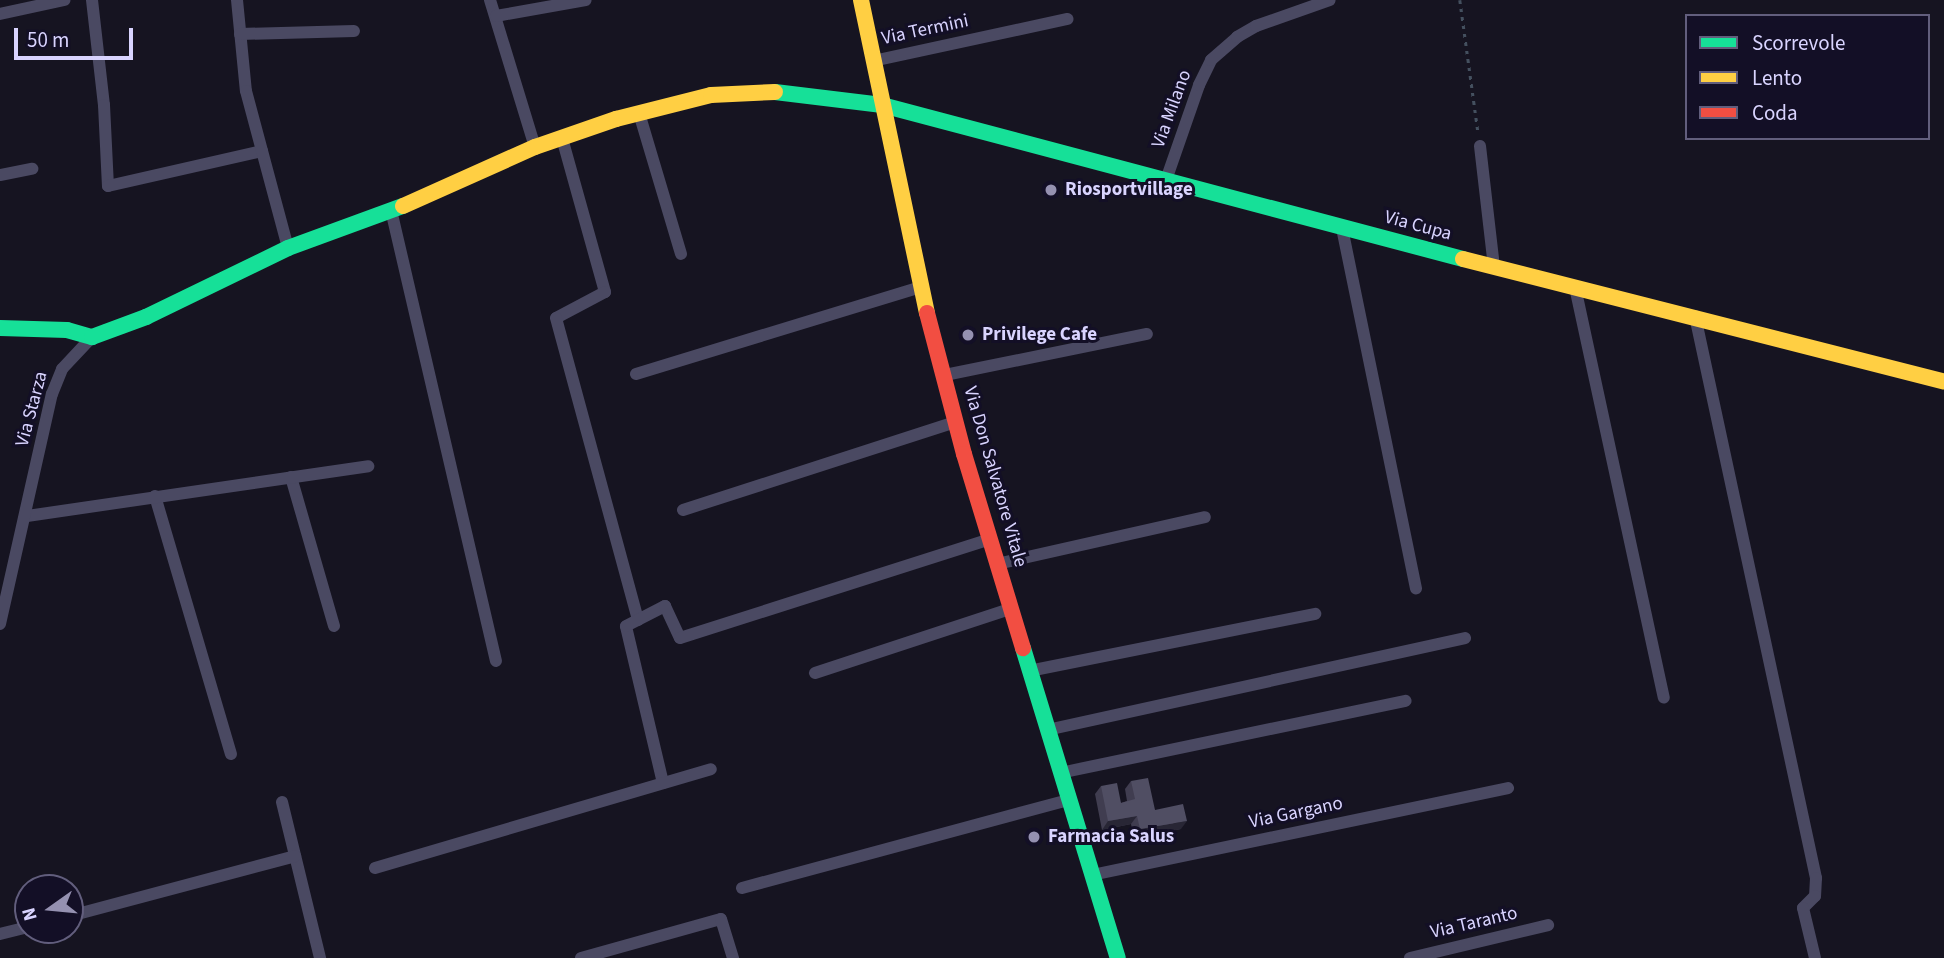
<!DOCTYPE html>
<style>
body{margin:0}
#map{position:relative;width:1944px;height:958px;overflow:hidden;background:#161421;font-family:"Source Sans 3",sans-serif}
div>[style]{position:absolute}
.path>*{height:2.5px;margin-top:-1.25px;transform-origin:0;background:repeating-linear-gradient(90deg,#44505f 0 3.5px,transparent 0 8.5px)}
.street>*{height:12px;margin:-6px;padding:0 6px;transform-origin:6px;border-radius:6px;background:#4a4962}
.fast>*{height:16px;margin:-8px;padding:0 8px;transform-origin:8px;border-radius:8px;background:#16e098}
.slow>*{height:16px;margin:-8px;padding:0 8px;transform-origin:8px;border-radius:8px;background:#ffcf43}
.jam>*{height:16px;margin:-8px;padding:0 8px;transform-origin:8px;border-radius:8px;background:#f24e42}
.wall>*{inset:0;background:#403d50}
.shaded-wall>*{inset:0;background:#282635}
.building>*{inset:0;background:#504e63}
.dots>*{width:19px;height:19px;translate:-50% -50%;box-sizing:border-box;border:4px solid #130f26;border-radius:50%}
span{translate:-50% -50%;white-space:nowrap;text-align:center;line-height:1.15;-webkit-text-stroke:6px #130f26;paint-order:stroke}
.street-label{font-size:19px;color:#d9d4ff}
.poi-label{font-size:19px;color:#d9d4ff;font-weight:700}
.left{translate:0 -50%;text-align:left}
.legend{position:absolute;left:1685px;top:14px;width:245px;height:126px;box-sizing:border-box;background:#130f26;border:2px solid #625e7d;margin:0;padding:9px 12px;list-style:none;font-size:21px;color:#d9d4ff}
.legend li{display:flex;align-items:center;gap:14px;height:35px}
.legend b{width:35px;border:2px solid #625e7d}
.north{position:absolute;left:14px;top:874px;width:70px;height:70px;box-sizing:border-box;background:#130f26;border:2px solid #625e7d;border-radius:50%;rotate:255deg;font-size:19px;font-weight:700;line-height:28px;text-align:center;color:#d9d4ff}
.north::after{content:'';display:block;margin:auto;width:24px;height:32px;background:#9591b1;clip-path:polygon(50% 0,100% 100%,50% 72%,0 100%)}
.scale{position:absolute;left:14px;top:28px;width:119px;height:32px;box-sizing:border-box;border:4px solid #d9d4ff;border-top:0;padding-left:9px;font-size:21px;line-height:24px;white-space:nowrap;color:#d9d4ff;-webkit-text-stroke:5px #130f26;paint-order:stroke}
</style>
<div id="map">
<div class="path">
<i style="left:1460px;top:0;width:133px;rotate:82.2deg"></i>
</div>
<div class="street">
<i style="left:92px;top:0;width:106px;rotate:83.5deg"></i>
<i style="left:104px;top:105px;width:81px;rotate:87.2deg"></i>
<i style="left:108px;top:186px;width:158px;rotate:-12.8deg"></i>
<i style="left:237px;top:0;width:91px;rotate:84.4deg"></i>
<i style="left:246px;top:91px;width:163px;rotate:75deg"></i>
<i style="left:490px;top:0;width:154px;rotate:73deg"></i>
<i style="left:0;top:14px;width:66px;rotate:-12.3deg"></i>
<i style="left:496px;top:16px;width:91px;rotate:-10.1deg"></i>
<i style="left:240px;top:34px;width:114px;rotate:-1.5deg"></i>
<i style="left:873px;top:61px;width:199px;rotate:-12.2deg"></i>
<i style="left:639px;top:113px;width:147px;rotate:73.4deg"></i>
<i style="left:562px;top:138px;width:160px;rotate:74.4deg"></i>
<i style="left:605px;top:292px;width:55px;rotate:152deg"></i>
<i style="left:556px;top:318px;width:313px;rotate:74.8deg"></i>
<i style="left:1480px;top:146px;width:122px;rotate:83.4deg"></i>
<i style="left:0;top:175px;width:33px;rotate:-11deg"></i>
<i style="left:1166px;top:180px;width:101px;rotate:-70.8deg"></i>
<i style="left:1199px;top:85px;width:28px;rotate:-64deg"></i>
<i style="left:1211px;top:60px;width:35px;rotate:-41deg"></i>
<i style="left:1237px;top:37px;width:22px;rotate:-30deg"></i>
<i style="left:1256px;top:26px;width:78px;rotate:-19.4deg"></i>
<i style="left:391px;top:210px;width:463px;rotate:76.9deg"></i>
<i style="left:1342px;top:228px;width:368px;rotate:78.4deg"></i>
<i style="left:1575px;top:287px;width:420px;rotate:77.8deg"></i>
<i style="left:1695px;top:316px;width:575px;rotate:77.85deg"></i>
<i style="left:1816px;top:878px;width:18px;rotate:93deg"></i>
<i style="left:1815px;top:896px;width:17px;rotate:135deg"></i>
<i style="left:1803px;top:908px;width:51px;rotate:76.5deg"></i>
<i style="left:636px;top:374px;width:297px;rotate:-17deg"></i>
<i style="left:945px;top:375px;width:206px;rotate:-11.5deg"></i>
<i style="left:291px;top:477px;width:155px;rotate:73.9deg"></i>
<i style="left:155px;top:496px;width:269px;rotate:73.6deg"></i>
<i style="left:683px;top:510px;width:287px;rotate:-17.9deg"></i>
<i style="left:27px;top:516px;width:345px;rotate:-8.3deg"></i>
<i style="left:997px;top:564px;width:213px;rotate:-12.7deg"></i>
<i style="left:0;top:624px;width:236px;rotate:-77.3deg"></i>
<i style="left:52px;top:394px;width:27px;rotate:-68deg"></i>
<i style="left:62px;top:369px;width:44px;rotate:-46.8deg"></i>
<i style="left:1029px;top:671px;width:292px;rotate:-11.3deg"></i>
<i style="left:815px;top:673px;width:205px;rotate:-18.2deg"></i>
<i style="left:1047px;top:730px;width:428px;rotate:-12.4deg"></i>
<i style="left:1060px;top:773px;width:353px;rotate:-11.8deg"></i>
<i style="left:663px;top:783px;width:161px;rotate:-103.3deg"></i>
<i style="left:626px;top:626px;width:44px;rotate:-27.1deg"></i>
<i style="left:665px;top:606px;width:35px;rotate:65deg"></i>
<i style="left:680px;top:638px;width:325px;rotate:-17.7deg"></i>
<i style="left:282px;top:802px;width:161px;rotate:76.3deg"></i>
<i style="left:375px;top:868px;width:350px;rotate:-16.4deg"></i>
<i style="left:1092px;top:875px;width:425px;rotate:-11.8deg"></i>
<i style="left:742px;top:888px;width:338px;rotate:-15.1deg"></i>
<i style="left:70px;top:916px;width:233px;rotate:-14.9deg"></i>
<i style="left:0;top:934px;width:29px;rotate:-14deg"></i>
<i style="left:581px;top:958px;width:145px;rotate:-15.6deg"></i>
<i style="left:721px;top:919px;width:41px;rotate:72.9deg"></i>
<i style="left:1410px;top:958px;width:142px;rotate:-13.4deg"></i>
</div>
<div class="fast">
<i style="left:775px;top:92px;width:108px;rotate:6.9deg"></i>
<i style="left:882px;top:105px;width:601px;rotate:14.85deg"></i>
<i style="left:0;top:328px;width:67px;rotate:1.7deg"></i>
<i style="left:67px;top:330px;width:26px;rotate:16deg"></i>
<i style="left:92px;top:337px;width:58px;rotate:-20.3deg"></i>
<i style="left:146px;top:317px;width:158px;rotate:-25.9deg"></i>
<i style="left:288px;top:248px;width:122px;rotate:-20.1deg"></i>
<i style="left:1023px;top:648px;width:324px;rotate:73deg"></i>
</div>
<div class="slow">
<i style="left:861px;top:0;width:320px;rotate:78.1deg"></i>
<i style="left:403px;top:206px;width:145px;rotate:-24.1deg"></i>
<i style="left:535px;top:147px;width:86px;rotate:-19.1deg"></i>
<i style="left:616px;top:119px;width:98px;rotate:-14.2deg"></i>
<i style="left:711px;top:95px;width:64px;rotate:-2.7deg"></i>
<i style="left:1463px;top:259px;width:496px;rotate:14.3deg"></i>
</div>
<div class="jam">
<i style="left:927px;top:313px;width:146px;rotate:75.3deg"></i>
<i style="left:964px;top:454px;width:203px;rotate:73.1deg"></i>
</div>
<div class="wall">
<i style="clip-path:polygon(1131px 781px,1155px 810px,1181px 829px,1134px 838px,1131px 824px,1102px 830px,1095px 794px,1101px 786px,1121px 803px,1127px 801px,1125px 789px)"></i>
</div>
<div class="shaded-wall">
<i style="clip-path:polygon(1137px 816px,1131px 824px,1102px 830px,1108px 821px)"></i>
<i style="clip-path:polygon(1187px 821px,1181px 829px,1134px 838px,1140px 829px)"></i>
</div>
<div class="building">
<i style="clip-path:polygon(1148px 778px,1155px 810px,1183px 804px,1187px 821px,1140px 829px,1137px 816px,1108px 821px,1101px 786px,1117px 783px,1121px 803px,1135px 799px,1131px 781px)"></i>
</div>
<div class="dots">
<i style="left:1051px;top:190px;background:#9591b1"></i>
<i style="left:968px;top:335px;background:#9591b1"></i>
<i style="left:1034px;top:837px;background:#9591b1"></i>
</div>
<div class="street-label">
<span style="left:925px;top:30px;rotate:-12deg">Via Termini</span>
<span style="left:1172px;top:109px;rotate:-70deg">Via Milano</span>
<span style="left:1418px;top:226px;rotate:15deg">Via Cupa</span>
<span style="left:32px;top:409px;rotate:-75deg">Via Starza</span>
<span style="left:995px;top:477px;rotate:74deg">Via Don Salvatore Vitale</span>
<span style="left:1296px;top:813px;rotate:-12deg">Via Gargano</span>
<span style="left:1474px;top:923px;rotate:-13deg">Via Taranto</span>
</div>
<div class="poi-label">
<span class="left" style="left:1065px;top:190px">Riosportvillage</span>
<span class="left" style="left:982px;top:335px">Privilege Cafe</span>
<span class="left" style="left:1048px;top:837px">Farmacia Salus</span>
</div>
<ul class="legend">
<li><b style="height:9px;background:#16e098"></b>Scorrevole</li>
<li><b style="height:9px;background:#ffcf43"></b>Lento</li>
<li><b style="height:9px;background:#f24e42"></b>Coda</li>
</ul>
<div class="north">N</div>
<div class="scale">50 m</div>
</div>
